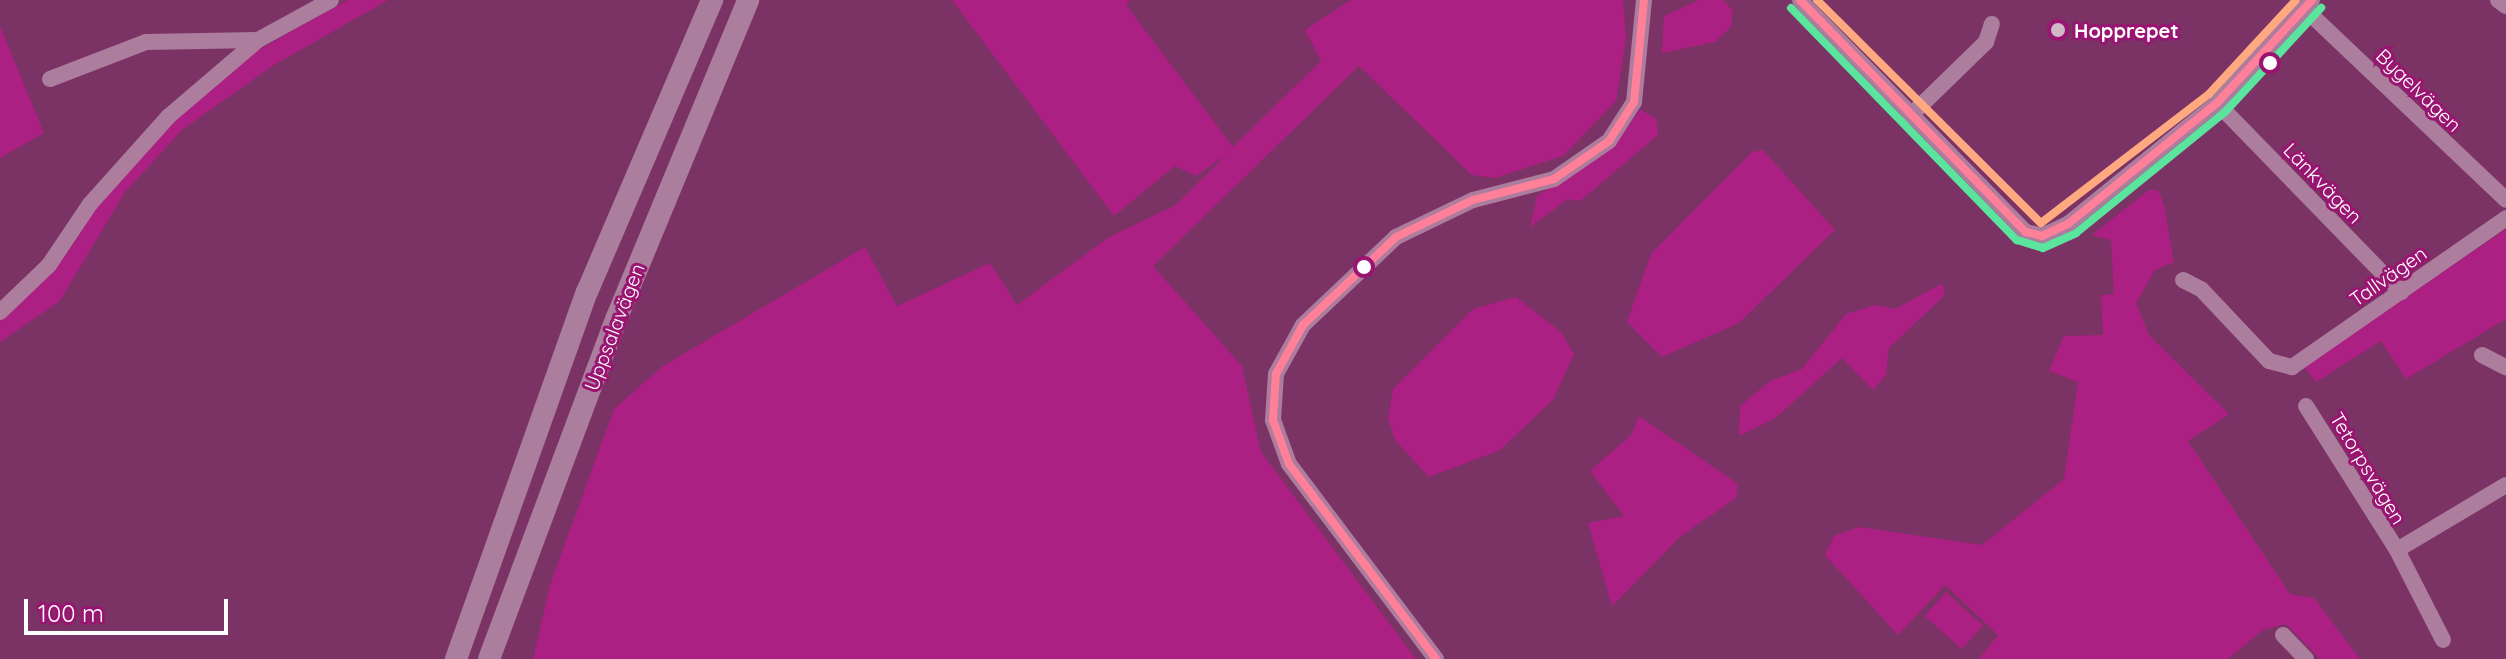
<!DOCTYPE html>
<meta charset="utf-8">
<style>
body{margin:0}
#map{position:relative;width:2506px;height:659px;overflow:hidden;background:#7b3365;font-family:Quicksand,sans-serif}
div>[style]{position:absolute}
.green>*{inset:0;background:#ac1f83;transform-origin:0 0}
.minor>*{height:16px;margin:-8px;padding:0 8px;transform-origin:8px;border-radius:8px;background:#ad7d9e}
.highway>*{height:22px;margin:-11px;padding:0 11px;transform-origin:11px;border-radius:11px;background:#ab7e9e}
.bus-1>*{height:8px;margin:-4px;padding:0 4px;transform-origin:4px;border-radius:4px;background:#ff8098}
.bus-2>*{height:8px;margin:-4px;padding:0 4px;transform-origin:4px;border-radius:4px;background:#5ae49d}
.bus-3>*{height:8px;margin:-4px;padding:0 4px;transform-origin:4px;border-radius:4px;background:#ffa980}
.dots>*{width:22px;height:22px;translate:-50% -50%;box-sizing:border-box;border:4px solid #9a1472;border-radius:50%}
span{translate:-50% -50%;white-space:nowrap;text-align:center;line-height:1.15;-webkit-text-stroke:6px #9a1472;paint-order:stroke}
.poi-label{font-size:20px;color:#fff;font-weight:700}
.left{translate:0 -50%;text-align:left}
.street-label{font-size:20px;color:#fff}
.scale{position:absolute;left:24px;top:599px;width:204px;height:36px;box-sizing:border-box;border:4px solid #fff;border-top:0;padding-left:10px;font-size:24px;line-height:28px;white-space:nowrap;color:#fff;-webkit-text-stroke:6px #9a1472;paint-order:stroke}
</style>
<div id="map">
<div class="green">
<i style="clip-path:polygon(348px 0,388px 0,274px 65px,183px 129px,125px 192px,60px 301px,0 342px,0 321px,71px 248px,106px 192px,175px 119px,258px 50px)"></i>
<i style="clip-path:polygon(952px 0,1130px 0,1126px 5px,1233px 147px,1321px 61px,1305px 30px,1351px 0,1623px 0,1626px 38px,1616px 101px,1563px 156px,1495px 178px,1472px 175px,1359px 66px,1153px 266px,1242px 366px,1261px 452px,1416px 659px,533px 659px,550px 585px,614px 409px,663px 366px,865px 247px,897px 306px,990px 263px,1017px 305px,1109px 237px,1176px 205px,1226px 155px,1196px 176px,1175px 166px,1114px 216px)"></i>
<i style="clip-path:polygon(1699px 0,1723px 0,1733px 11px,1731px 27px,1715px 42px,1662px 53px,1664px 16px)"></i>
<i style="clip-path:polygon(0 26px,44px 133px,0 158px)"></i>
<i style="clip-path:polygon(1640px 109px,1656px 119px,1658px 135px,1580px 201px,1568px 199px,1530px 227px,1537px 196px,1614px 147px)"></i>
<i style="clip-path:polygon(1763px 150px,1835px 230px,1739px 323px,1662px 357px,1627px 322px,1651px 254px,1752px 152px)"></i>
<i style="clip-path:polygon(2149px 190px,2158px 190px,2164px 205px,2174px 262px,2155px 270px,2136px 303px,2149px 335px,2229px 414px,2188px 441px,2290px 594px,2314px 598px,2360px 659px,2320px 659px,2286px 624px,2263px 630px,2228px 659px,1979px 659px,1998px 635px,1945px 585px,1898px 635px,1825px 555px,1834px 536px,1859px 527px,1982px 545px,2064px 479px,2078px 382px,2049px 371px,2064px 336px,2103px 335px,2101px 295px,2114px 294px,2111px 240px,2092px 235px)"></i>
<i style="clip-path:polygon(2506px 229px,2506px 319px,2406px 379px,2381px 341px,2316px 382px,2304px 367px)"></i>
<i style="clip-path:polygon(1943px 283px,1944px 296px,1889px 348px,1886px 375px,1873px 390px,1842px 358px,1774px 419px,1739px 436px,1740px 406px,1770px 381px,1802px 369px,1846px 314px,1876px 305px,1895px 309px)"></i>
<i style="clip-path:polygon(1516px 297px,1561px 332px,1574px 354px,1553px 400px,1500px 450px,1429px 477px,1395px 440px,1388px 418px,1393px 389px,1473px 309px)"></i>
<i style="clip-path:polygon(1639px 416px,1738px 484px,1736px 498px,1681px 536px,1612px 606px,1588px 523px,1624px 516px,1590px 471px,1631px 435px)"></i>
<i style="left:1946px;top:592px;width:50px;height:32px;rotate:42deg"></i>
</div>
<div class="minor">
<i style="left:1800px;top:0;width:324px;rotate:45.8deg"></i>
<i style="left:2026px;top:232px;width:16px;rotate:14deg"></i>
<i style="left:2042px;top:236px;width:29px;rotate:-25deg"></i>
<i style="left:2068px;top:224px;width:192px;rotate:-39.1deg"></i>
<i style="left:2217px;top:103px;width:140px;rotate:-47.3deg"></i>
<i style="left:2498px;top:0;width:10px;rotate:37deg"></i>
<i style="left:2305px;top:9px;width:277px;rotate:43.5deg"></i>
<i style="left:50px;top:79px;width:103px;rotate:-21.1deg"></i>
<i style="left:146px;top:42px;width:112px;rotate:-1deg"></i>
<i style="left:2217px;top:103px;width:264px;rotate:45.8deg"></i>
<i style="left:1910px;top:116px;width:106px;rotate:-44.2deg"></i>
<i style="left:1986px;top:42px;width:19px;rotate:-72deg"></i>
<i style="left:2183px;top:280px;width:20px;rotate:27deg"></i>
<i style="left:2201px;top:289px;width:99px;rotate:46.6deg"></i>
<i style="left:2269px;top:361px;width:24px;rotate:15deg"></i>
<i style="left:2292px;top:367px;width:261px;rotate:-34.8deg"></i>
<i style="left:0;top:312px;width:68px;rotate:-43.8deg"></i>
<i style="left:49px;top:265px;width:73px;rotate:-56.1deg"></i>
<i style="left:90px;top:204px;width:118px;rotate:-48.1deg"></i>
<i style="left:169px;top:116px;width:117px;rotate:-40.5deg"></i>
<i style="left:258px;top:40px;width:83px;rotate:-28.7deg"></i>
<i style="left:2482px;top:355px;width:27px;rotate:27deg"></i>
<i style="left:2306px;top:406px;width:170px;rotate:57.7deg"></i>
<i style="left:2397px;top:550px;width:127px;rotate:-30.8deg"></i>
<i style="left:2397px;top:550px;width:101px;rotate:62.9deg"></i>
<i style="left:2283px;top:635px;width:33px;rotate:46deg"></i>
<i style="left:1436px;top:659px;width:244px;rotate:-127deg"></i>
<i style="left:1289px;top:464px;width:47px;rotate:-110deg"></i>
<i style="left:1273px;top:420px;width:46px;rotate:-86.3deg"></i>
<i style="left:1276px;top:374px;width:56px;rotate:-61.1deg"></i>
<i style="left:1303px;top:325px;width:128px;rotate:-43.4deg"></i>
<i style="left:1396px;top:237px;width:85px;rotate:-25.7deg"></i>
<i style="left:1473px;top:200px;width:84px;rotate:-14.5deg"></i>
<i style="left:1554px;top:179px;width:67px;rotate:-34.6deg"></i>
<i style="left:1609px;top:141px;width:46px;rotate:-57.3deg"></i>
<i style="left:1634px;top:102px;width:102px;rotate:-84.4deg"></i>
</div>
<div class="highway">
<i style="left:456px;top:659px;width:390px;rotate:-70.4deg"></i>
<i style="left:587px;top:292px;width:318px;rotate:-66.8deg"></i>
<i style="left:489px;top:659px;width:365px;rotate:-69.5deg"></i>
<i style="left:617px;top:317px;width:343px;rotate:-67.5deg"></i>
</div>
<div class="bus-1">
<i style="left:1800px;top:0;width:324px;rotate:45.8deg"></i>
<i style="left:2026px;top:232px;width:16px;rotate:14deg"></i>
<i style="left:2042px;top:236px;width:29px;rotate:-25deg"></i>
<i style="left:2068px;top:224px;width:192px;rotate:-39.1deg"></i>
<i style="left:2217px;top:103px;width:140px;rotate:-47.3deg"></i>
<i style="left:1436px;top:659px;width:244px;rotate:-127deg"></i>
<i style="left:1289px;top:464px;width:47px;rotate:-110deg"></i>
<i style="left:1273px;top:420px;width:46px;rotate:-86.3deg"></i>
<i style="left:1276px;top:374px;width:56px;rotate:-61.1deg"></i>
<i style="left:1303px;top:325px;width:128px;rotate:-43.4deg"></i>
<i style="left:1396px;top:237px;width:85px;rotate:-25.7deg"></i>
<i style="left:1473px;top:200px;width:84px;rotate:-14.5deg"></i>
<i style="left:1554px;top:179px;width:67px;rotate:-34.6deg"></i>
<i style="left:1609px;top:141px;width:46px;rotate:-57.3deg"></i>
<i style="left:1634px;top:102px;width:102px;rotate:-84.4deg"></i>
</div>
<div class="bus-2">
<i style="left:1791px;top:8px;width:324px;rotate:45.8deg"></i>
<i style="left:2017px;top:240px;width:27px;rotate:17deg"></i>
<i style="left:2043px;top:248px;width:36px;rotate:-24deg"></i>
<i style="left:2076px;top:233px;width:192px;rotate:-39.1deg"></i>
<i style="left:2225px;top:112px;width:142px;rotate:-47.3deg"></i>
</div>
<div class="bus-3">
<i style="left:1817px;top:0;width:316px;rotate:44.9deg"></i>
<i style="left:2041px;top:223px;width:212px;rotate:-37.5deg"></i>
<i style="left:2209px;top:94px;width:128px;rotate:-47.2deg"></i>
</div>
<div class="dots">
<i style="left:2058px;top:30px;background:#d1b8c9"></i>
<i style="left:2270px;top:63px;background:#fff"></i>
<i style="left:1364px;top:267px;background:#fff"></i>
</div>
<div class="poi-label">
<span class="left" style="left:2074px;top:30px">Hopprepet</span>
</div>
<div class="street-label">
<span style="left:2419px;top:90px;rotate:44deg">Bygelvägen</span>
<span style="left:2323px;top:183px;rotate:46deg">Länkvägen</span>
<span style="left:2388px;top:276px;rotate:-35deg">Tallvägen</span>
<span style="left:614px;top:327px;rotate:-69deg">Uppsalavägen</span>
<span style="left:2368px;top:468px;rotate:59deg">Tetorpsvägen</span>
</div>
<div class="scale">100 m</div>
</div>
